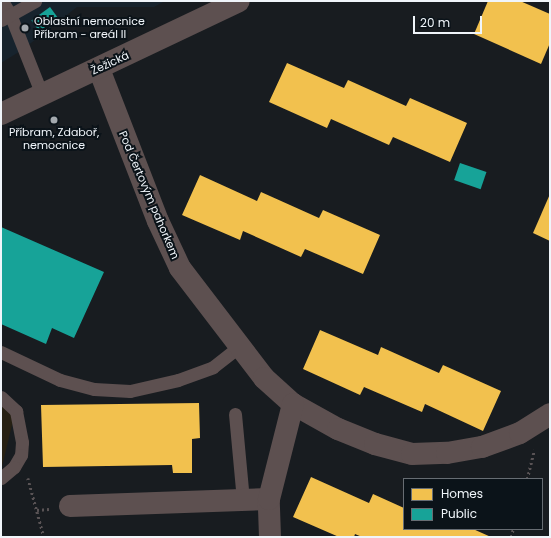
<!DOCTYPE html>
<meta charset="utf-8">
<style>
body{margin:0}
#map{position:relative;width:551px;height:538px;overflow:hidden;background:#181c20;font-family:Poppins,sans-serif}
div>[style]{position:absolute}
.built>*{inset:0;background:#17232d}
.industrial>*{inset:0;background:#262013}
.homes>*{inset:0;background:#f2c14e}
.public>*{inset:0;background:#17a398;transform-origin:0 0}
.path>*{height:2.5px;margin-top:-1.25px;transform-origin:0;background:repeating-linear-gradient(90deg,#595355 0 2px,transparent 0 5px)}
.lane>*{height:13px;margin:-6.5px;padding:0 6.5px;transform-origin:6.5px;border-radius:6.5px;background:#5d5050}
.street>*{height:22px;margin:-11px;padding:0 11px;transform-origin:11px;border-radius:11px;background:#5d5050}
.dots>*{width:11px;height:11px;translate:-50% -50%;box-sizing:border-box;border:2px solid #0b1319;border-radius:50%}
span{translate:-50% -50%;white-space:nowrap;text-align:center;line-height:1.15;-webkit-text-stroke:4px #0b1319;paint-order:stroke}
.poi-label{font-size:11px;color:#f0f5fa}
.left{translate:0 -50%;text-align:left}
.street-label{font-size:11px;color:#f0f5fa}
.frame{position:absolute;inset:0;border:2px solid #f0f5fa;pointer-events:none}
.legend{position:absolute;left:403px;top:478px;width:140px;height:52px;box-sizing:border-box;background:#0b1319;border:1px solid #676d73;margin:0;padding:5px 7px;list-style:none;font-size:12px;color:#f0f5fa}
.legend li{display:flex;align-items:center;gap:8px;height:20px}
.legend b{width:20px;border:1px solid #676d73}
.scale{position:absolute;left:413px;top:16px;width:69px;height:18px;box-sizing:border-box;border:2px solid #f0f5fa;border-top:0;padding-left:5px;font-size:12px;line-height:14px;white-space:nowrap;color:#f0f5fa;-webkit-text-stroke:3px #0b1319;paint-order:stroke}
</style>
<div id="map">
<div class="built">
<i style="clip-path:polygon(1px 1px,165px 1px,154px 7px,77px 7px,22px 50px,1px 63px)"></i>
</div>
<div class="industrial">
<i style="clip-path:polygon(1px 401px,16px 408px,1px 471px)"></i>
</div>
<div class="homes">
<i style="clip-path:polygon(488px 1px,520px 1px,550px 14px,550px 43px,541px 64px,474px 34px)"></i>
<i style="clip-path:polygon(287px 63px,344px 88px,348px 80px,406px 106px,410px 98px,467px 123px,450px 162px,393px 137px,389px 145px,331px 119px,327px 128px,269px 102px)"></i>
<i style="clip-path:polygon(200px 175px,257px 201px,261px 192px,319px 218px,323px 210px,380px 235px,363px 274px,305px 249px,301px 257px,243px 231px,240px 240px,182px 215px)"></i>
<i style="clip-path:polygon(550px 194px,550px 241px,533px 233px)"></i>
<i style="clip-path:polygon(320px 330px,378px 355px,381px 347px,439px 373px,443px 365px,501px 391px,483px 431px,425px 404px,422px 412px,364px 387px,360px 395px,303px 369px)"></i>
<i style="clip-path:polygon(199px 403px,200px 438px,192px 439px,192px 473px,173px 473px,172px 465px,43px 467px,41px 405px)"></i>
<i style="clip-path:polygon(311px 477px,369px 503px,373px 494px,404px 508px,404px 529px,473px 529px,491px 537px,362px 537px,355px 534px,354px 537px,339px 537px,293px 517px)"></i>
</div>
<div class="public">
<i style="left:50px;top:7px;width:14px;height:23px;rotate:54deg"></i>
<i style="left:460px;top:163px;width:28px;height:18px;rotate:19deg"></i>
<i style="clip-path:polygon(1px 227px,104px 272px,74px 338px,52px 328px,46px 344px,1px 324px)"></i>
</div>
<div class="path">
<i style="left:28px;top:478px;width:61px;rotate:74.8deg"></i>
<i style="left:527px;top:479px;width:30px;rotate:-76deg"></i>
<i style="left:37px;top:510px;width:12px;rotate:-5deg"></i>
<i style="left:511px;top:537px;width:8px;rotate:-76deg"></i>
</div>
<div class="lane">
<i style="left:2px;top:1px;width:15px;rotate:58deg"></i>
<i style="left:10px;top:14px;width:87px;rotate:68.4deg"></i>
<i style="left:1px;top:20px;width:39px;rotate:-29deg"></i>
<i style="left:1px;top:352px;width:65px;rotate:25.4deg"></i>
<i style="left:60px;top:380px;width:35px;rotate:15deg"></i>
<i style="left:94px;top:389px;width:36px;rotate:3deg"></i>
<i style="left:130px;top:391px;width:49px;rotate:-12.9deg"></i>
<i style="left:178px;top:380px;width:37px;rotate:-20deg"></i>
<i style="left:213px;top:367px;width:33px;rotate:-38deg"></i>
<i style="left:1px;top:397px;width:21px;rotate:43deg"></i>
<i style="left:16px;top:411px;width:32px;rotate:79deg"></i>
<i style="left:22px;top:442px;width:13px;rotate:94deg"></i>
<i style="left:21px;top:455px;width:14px;rotate:120deg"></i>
<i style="left:14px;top:467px;width:17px;rotate:140deg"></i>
<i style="left:235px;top:414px;width:86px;rotate:84.7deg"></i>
</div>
<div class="street">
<i style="left:99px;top:69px;width:163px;rotate:68.8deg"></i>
<i style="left:158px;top:221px;width:52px;rotate:64.9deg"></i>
<i style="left:180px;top:268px;width:138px;rotate:52.6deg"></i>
<i style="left:264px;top:378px;width:39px;rotate:42deg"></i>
<i style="left:293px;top:404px;width:51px;rotate:29.1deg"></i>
<i style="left:338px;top:429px;width:40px;rotate:22deg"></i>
<i style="left:375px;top:444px;width:38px;rotate:15deg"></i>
<i style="left:412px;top:454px;width:35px;rotate:-2deg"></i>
<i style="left:447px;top:453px;width:36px;rotate:-10deg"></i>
<i style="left:482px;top:447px;width:40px;rotate:-20.2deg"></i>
<i style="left:520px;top:433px;width:36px;rotate:-32deg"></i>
<i style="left:1px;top:114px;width:263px;rotate:-25.4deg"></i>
<i style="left:70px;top:506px;width:199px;rotate:-2deg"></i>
<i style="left:270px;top:537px;width:38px;rotate:-92deg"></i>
<i style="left:269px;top:499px;width:98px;rotate:-75.8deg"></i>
</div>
<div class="dots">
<i style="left:25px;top:28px;background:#a4a9ae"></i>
<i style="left:54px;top:120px;background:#a4a9ae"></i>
</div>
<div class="poi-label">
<span class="left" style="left:34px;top:28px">Oblastní nemocnice<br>Příbram - areál II</span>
<span style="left:54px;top:139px">Příbram, Zdaboř,<br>nemocnice</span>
</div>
<div class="street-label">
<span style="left:110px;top:63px;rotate:-25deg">Žežická</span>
<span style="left:149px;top:195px;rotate:67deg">Pod Čertovým pahorkem</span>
</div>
<div class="frame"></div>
<ul class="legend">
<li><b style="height:11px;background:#f2c14e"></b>Homes</li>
<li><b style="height:11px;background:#17a398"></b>Public</li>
</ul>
<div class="scale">20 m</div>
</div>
